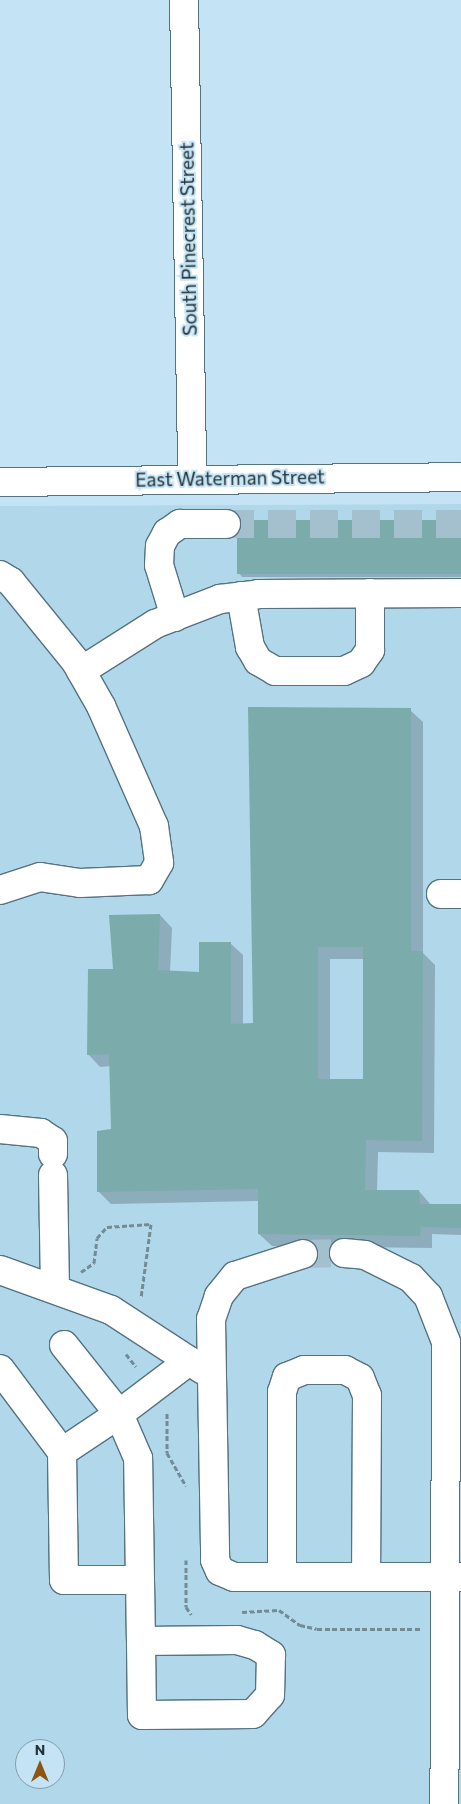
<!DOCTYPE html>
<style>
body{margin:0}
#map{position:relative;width:461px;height:1804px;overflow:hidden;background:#c4e4f5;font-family:Commissioner,sans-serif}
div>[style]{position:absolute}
.built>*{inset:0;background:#b1d7eb}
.shadow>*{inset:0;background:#0003}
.building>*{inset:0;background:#7cabac;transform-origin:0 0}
.minor-tunnel>*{height:28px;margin-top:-14px;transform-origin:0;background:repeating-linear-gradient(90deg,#a4c0cf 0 28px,transparent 0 42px)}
.path>*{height:3px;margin-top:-1.5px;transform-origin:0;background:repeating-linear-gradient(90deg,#748b96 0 5px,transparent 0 7.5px)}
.roads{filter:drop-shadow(1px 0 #557280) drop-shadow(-1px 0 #557280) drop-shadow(0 1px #557280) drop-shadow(0 -1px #557280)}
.minor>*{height:28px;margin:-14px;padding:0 14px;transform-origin:14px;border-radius:14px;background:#fff}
span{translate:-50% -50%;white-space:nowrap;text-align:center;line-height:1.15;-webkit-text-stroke:4px #c4e4f5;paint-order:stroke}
.street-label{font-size:19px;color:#243137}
.north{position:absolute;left:15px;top:1739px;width:50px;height:50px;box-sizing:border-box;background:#c4e4f5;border:1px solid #849ca9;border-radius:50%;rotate:0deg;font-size:14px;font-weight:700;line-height:20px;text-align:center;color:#243137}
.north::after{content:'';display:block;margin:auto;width:18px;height:22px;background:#8e5411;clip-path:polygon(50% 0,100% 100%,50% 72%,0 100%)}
</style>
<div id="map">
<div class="built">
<i style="clip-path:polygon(evenodd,461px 504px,461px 1804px,0 1804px,0 506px,461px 504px,25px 1749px,55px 1749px,55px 1779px,25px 1779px,25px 1749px)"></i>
</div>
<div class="shadow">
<i style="clip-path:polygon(461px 521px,461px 577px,242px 577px,239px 573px)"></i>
<i style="clip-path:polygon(evenodd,410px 710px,423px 722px,423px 953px,435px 965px,434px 1153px,378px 1152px,377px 1191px,419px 1191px,431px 1205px,461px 1205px,461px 1235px,432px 1234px,432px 1248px,272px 1246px,259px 1234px,259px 1201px,111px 1204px,98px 1191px,112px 1130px,111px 1066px,100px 1067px,88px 1054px,114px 970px,160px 915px,172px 928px,170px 972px,200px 973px,230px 943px,243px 955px,243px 1025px,254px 1024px,410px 710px,330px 959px,364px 959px,365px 1080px,330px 1080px,330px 959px)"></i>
</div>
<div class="building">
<i style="left:237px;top:520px;width:224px;height:54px"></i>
<i style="clip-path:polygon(evenodd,248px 707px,411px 708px,411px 951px,423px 951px,422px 1141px,366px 1140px,365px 1190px,419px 1190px,420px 1204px,461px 1204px,461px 1228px,421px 1227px,420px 1236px,258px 1234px,258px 1189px,97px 1192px,97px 1131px,111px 1129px,109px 1054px,87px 1055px,88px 969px,113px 969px,109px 915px,160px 914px,158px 970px,199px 972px,199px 942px,231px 942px,231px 1024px,253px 1023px,248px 707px,318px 947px,363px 947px,363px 1079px,318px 1079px,318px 947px)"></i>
</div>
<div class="minor-tunnel">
<i style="left:226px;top:524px;width:235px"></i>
<i style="left:303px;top:1254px;width:41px;rotate:-1.4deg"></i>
</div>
<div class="path">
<i style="left:81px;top:1272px;width:16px;rotate:-35deg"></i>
<i style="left:94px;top:1263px;width:25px;rotate:-83deg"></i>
<i style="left:97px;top:1238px;width:15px;rotate:-48deg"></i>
<i style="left:107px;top:1227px;width:44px;rotate:-3.9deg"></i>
<i style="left:151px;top:1224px;width:75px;rotate:97.7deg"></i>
<i style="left:126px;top:1354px;width:16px;rotate:52deg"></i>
<i style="left:167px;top:1413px;width:40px;rotate:90deg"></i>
<i style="left:167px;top:1453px;width:38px;rotate:60deg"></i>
<i style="left:186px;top:1560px;width:47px;rotate:90deg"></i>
<i style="left:186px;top:1607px;width:9px;rotate:54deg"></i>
<i style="left:242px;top:1612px;width:37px;rotate:-3deg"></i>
<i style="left:279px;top:1610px;width:26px;rotate:36deg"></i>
<i style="left:300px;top:1625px;width:17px;rotate:13deg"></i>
<i style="left:317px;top:1629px;width:103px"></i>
</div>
<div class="roads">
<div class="minor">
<i style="left:184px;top:0;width:479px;rotate:89deg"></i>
<i style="left:0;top:482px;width:461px;rotate:-0.6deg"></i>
<i style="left:0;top:575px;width:13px;rotate:32deg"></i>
<i style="left:11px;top:582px;width:103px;rotate:50.9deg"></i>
<i style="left:76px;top:662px;width:51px;rotate:60.4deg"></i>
<i style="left:101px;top:706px;width:131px;rotate:66.2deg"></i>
<i style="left:154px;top:826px;width:37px;rotate:82deg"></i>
<i style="left:159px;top:863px;width:20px;rotate:120deg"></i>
<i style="left:149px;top:880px;width:69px;rotate:177.5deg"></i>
<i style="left:80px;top:883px;width:40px;rotate:-171.5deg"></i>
<i style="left:40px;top:877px;width:42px;rotate:162deg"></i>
<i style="left:241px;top:596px;width:52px;rotate:80deg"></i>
<i style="left:250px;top:647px;width:16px;rotate:60deg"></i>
<i style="left:258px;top:661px;width:20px;rotate:30deg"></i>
<i style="left:275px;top:671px;width:69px"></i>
<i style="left:344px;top:671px;width:19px;rotate:-25deg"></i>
<i style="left:361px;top:663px;width:16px;rotate:-55deg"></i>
<i style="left:370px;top:650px;width:57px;rotate:-90deg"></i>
<i style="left:175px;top:617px;width:54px;rotate:-107.1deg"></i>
<i style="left:159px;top:565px;width:19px;rotate:-87deg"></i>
<i style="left:160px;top:546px;width:15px;rotate:-62deg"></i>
<i style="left:167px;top:533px;width:16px;rotate:-35deg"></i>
<i style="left:180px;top:524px;width:46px"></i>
<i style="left:81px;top:671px;width:88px;rotate:-32.4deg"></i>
<i style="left:155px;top:624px;width:70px;rotate:-21deg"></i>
<i style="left:220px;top:599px;width:38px;rotate:-7deg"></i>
<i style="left:258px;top:594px;width:203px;rotate:-0.3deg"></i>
<i style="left:441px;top:894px;width:20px"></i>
<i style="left:0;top:1129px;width:41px;rotate:5.6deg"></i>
<i style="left:41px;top:1133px;width:14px;rotate:34deg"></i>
<i style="left:53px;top:1141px;width:13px;rotate:90deg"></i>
<i style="left:53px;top:1175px;width:114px;rotate:89deg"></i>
<i style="left:344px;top:1253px;width:21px;rotate:5deg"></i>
<i style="left:365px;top:1255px;width:51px;rotate:26.6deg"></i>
<i style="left:411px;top:1278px;width:25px;rotate:47deg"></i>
<i style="left:428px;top:1296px;width:49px;rotate:68.6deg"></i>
<i style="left:446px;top:1342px;width:462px;rotate:90.2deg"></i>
<i style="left:303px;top:1254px;width:71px;rotate:162.1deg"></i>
<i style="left:235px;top:1276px;width:26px;rotate:129deg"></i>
<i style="left:219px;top:1296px;width:24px;rotate:109deg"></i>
<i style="left:211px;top:1319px;width:241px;rotate:89deg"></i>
<i style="left:215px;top:1560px;width:12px;rotate:66deg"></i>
<i style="left:220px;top:1571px;width:15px;rotate:23deg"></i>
<i style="left:234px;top:1577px;width:227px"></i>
<i style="left:0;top:1270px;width:118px;rotate:19.8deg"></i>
<i style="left:111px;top:1310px;width:110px;rotate:33.1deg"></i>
<i style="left:64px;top:1345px;width:88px;rotate:51.4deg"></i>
<i style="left:119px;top:1414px;width:69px;rotate:146.3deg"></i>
<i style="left:62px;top:1452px;width:128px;rotate:89.1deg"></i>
<i style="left:64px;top:1580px;width:76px"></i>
<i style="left:140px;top:1580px;width:122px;rotate:-90.9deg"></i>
<i style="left:138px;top:1458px;width:48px;rotate:-113.4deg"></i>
<i style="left:119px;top:1414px;width:88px;rotate:-37.1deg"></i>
<i style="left:0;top:1369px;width:104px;rotate:53.2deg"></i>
<i style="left:282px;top:1577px;width:185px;rotate:-90deg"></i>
<i style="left:282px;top:1392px;width:16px;rotate:-72deg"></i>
<i style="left:287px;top:1377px;width:18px;rotate:-22deg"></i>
<i style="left:304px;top:1370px;width:41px"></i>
<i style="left:345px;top:1370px;width:17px;rotate:28deg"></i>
<i style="left:360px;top:1378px;width:18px;rotate:68deg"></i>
<i style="left:367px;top:1395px;width:182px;rotate:90.3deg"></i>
<i style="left:140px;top:1580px;width:61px;rotate:89.1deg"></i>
<i style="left:141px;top:1641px;width:96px;rotate:-0.6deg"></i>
<i style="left:237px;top:1640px;width:19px;rotate:16deg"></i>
<i style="left:255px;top:1645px;width:19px;rotate:32deg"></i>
<i style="left:271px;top:1655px;width:40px;rotate:91.4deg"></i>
<i style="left:270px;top:1695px;width:25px;rotate:132deg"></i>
<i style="left:253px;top:1714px;width:111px;rotate:179.5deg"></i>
<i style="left:142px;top:1715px;width:74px;rotate:-90.8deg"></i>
</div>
</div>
<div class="street-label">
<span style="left:188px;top:239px;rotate:-91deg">South Pinecrest Street</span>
<span style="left:230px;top:478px;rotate:-1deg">East Waterman Street</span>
</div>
<div class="north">N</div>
</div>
